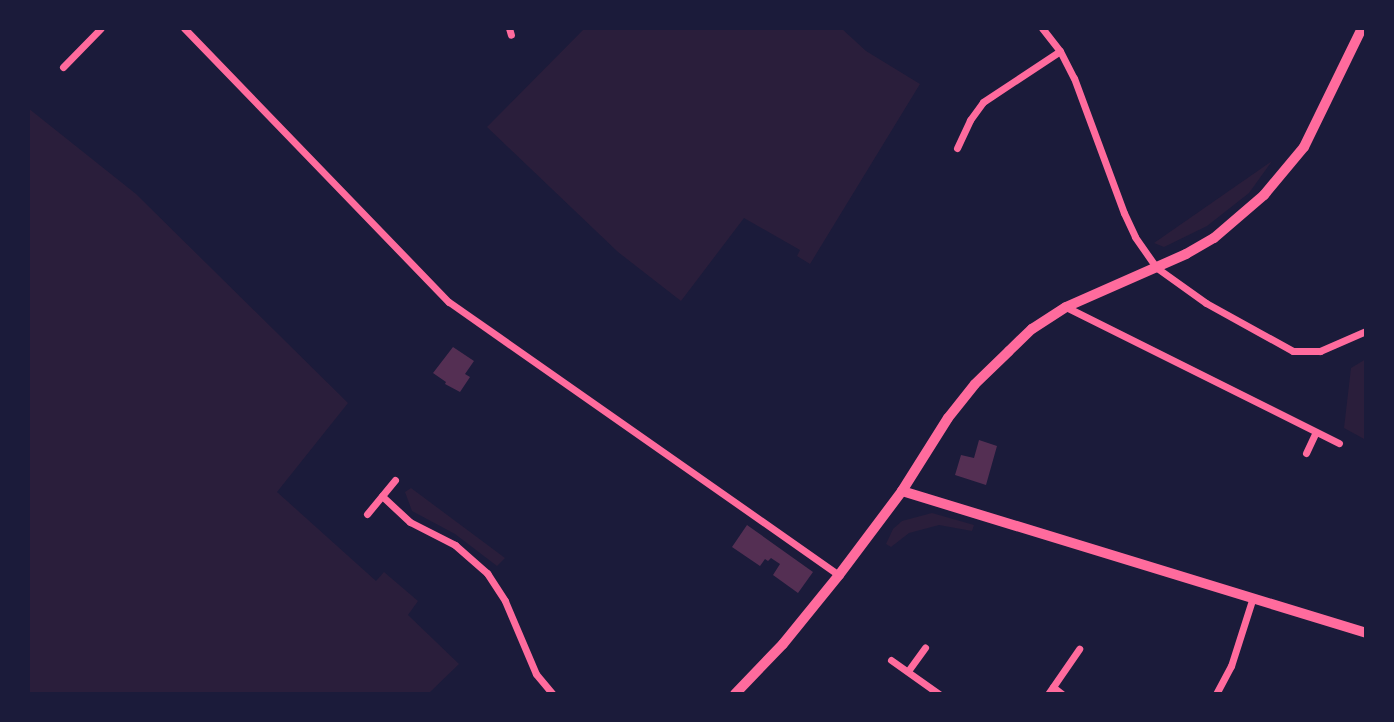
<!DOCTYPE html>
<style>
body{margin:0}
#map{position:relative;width:1394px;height:722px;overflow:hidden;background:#1b1b3a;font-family:"DejaVu Sans",sans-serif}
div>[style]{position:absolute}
.green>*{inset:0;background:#2a1e3b}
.building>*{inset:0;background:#542f53}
.minor>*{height:7px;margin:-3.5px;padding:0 3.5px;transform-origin:3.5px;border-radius:3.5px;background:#ff6b9d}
.tertiary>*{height:10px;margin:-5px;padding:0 5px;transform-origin:5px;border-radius:5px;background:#ff6b9d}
span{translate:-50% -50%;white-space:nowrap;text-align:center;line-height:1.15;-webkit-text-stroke:5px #1b1b3a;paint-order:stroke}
.frame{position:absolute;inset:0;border:30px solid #1b1b3a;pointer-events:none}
</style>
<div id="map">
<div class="green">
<i style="clip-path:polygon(585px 28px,841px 28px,866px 51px,920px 84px,810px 264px,797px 256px,800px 250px,744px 218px,681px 301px,618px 252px,487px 127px)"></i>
<i style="clip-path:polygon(28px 108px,136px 194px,348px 403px,277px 492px,376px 581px,384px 572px,418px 601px,408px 615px,459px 664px,428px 694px,28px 694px)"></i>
<i style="clip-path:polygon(1272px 161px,1249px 193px,1207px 226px,1164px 247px,1154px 243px)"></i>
<i style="clip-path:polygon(1366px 359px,1366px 440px,1344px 428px,1351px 368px)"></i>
<i style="clip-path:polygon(411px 488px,505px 558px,497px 566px,455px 534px,412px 511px,405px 492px)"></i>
<i style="clip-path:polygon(932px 513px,974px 525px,972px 531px,939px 525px,909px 533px,891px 547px,886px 544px,893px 529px,902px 521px)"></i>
</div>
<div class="building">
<i style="clip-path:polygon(453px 347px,474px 361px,465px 374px,470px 377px,460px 392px,445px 384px,446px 382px,433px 373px)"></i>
<i style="clip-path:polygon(979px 440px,997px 446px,986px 485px,955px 475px,961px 455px,974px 458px)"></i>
<i style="clip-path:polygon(747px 525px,813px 572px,798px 593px,773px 575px,780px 564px,771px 558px,768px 561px,765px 559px,760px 566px,732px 547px)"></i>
</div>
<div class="minor">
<i style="left:184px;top:28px;width:381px;rotate:46deg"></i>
<i style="left:449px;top:302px;width:476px;rotate:35deg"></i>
<i style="left:509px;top:28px;width:7px;rotate:74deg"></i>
<i style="left:1042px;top:28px;width:29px;rotate:52deg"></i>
<i style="left:1060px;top:51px;width:30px;rotate:63deg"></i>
<i style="left:1074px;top:78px;width:144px;rotate:69.7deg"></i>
<i style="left:1124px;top:213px;width:26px;rotate:65deg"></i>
<i style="left:1135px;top:237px;width:38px;rotate:55deg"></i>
<i style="left:1157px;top:268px;width:60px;rotate:35.5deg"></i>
<i style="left:1206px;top:303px;width:99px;rotate:28.9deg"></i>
<i style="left:1293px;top:351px;width:27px"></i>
<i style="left:1320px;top:351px;width:50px;rotate:-23.5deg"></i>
<i style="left:63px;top:67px;width:54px;rotate:-45.7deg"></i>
<i style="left:957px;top:148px;width:31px;rotate:-65deg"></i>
<i style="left:970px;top:120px;width:22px;rotate:-54deg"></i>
<i style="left:983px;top:102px;width:92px;rotate:-33.5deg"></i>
<i style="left:1066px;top:307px;width:305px;rotate:26.5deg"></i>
<i style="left:1306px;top:453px;width:23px;rotate:-65deg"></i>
<i style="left:382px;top:496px;width:38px;rotate:43deg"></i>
<i style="left:410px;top:522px;width:51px;rotate:27.1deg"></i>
<i style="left:455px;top:545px;width:43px;rotate:41.2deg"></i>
<i style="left:487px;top:573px;width:33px;rotate:57deg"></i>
<i style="left:505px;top:601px;width:79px;rotate:67deg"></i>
<i style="left:536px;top:674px;width:26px;rotate:50deg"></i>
<i style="left:367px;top:514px;width:44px;rotate:-50.5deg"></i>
<i style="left:891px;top:660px;width:59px;rotate:35.3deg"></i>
<i style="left:908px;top:671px;width:29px;rotate:-54deg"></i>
<i style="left:1053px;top:687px;width:11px;rotate:38deg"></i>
<i style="left:1048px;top:694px;width:55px;rotate:-55.4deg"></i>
<i style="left:1216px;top:694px;width:32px;rotate:-62deg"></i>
<i style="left:1231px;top:666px;width:72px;rotate:-72.3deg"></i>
</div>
<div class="tertiary">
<i style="left:902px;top:491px;width:485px;rotate:17deg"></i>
<i style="left:735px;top:694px;width:69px;rotate:-46.2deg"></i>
<i style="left:783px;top:644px;width:89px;rotate:-50.9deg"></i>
<i style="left:839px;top:575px;width:105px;rotate:-53.1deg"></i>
<i style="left:902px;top:491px;width:86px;rotate:-57.8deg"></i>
<i style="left:948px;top:418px;width:43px;rotate:-51.5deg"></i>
<i style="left:975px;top:384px;width:47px;rotate:-44.1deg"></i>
<i style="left:1009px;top:351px;width:32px;rotate:-44deg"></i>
<i style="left:1032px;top:329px;width:40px;rotate:-32.9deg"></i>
<i style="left:1066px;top:307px;width:131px;rotate:-23.8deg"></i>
<i style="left:1186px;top:254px;width:32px;rotate:-30deg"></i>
<i style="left:1214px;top:238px;width:66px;rotate:-40.7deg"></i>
<i style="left:1264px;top:195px;width:62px;rotate:-50.2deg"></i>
<i style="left:1304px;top:147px;width:132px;rotate:-64deg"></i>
</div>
<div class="frame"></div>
</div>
